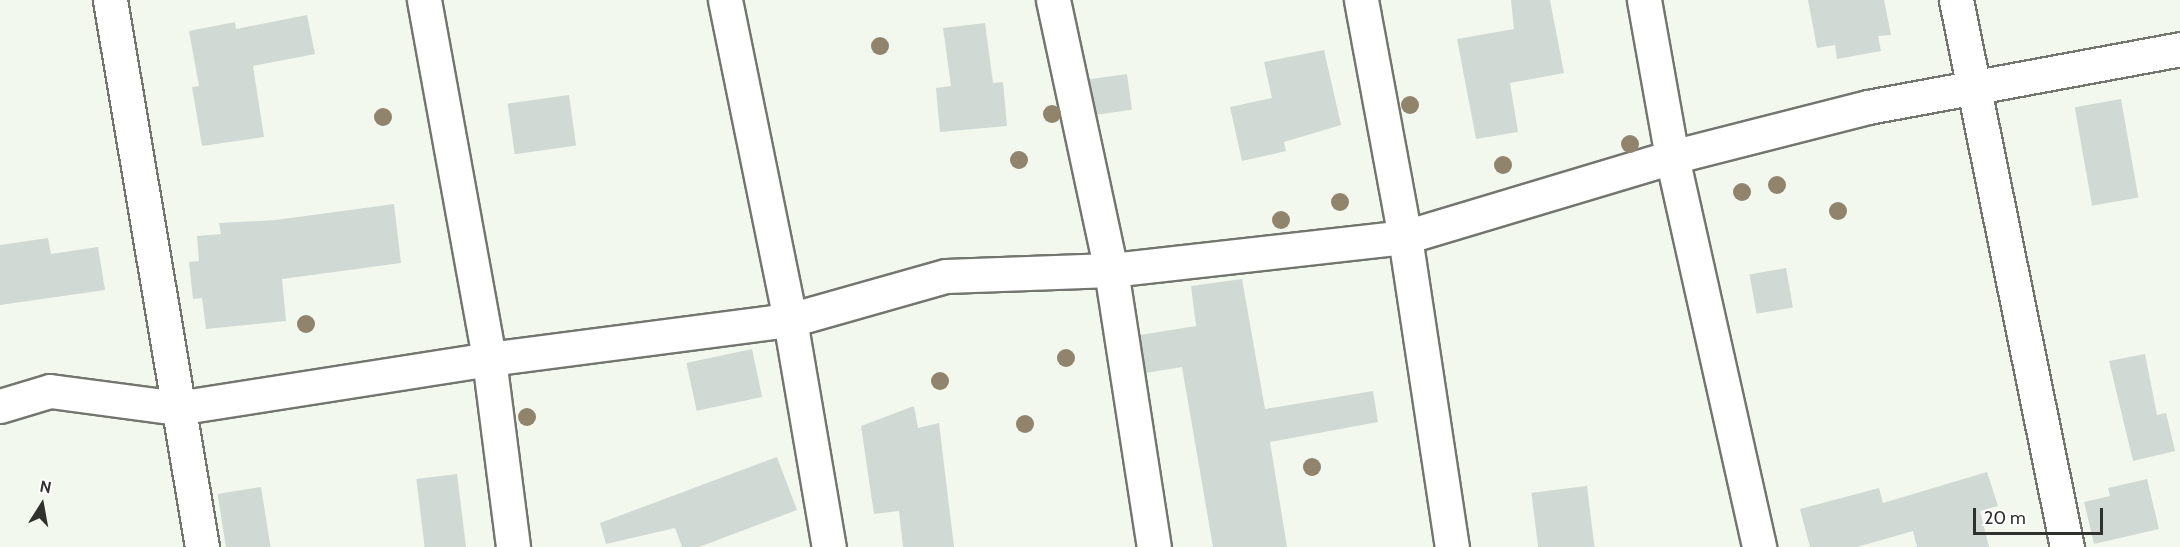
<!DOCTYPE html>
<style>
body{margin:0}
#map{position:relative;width:2180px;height:547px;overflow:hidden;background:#f3f8ef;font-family:Cabin,sans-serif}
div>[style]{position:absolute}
.building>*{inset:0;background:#d0d9d3;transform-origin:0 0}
.roads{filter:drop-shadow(2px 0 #72766f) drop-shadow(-2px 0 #72766f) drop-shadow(0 2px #72766f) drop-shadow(0 -2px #72766f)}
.minor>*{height:33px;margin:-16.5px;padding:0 16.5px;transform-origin:16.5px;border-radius:16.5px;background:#fff}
.trees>*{width:18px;height:18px;margin:-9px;border-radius:50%;background:#90846c}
span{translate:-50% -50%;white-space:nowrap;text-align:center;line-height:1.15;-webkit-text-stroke:4.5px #fff;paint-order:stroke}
.north{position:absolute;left:12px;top:475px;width:60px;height:60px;-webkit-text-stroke:4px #fff;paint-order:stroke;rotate:11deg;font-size:16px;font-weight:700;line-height:24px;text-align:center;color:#2f312d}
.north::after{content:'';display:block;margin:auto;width:21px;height:27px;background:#2f312d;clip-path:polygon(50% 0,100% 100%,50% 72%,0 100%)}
.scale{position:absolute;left:1973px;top:508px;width:130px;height:27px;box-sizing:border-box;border:3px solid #2f312d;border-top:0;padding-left:8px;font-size:18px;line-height:21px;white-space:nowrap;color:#2f312d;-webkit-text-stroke:4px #fff;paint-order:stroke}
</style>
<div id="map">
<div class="building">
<i style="clip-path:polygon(1511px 0,1550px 0,1564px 73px,1510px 83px,1518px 132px,1476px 139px,1457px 39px,1514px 29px)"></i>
<i style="clip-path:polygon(1808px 0,1884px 0,1891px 35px,1878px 36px,1881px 51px,1837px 59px,1835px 45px,1817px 48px)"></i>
<i style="clip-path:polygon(307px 15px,315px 54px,253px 66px,264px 137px,202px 146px,192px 87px,199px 86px,189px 31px,235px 22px,236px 29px)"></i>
<i style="clip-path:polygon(985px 23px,993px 83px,1003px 82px,1007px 126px,940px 132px,936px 88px,951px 86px,943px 28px)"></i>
<i style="clip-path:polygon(1324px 50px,1341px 125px,1284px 142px,1286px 151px,1242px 161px,1230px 107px,1272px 98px,1264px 62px)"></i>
<i style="left:1127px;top:74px;width:36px;height:38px;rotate:82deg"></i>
<i style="left:569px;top:95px;width:51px;height:62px;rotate:82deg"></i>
<i style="left:2121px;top:99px;width:100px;height:47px;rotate:80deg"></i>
<i style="clip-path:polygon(394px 204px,401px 263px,282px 279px,286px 321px,206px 329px,202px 298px,193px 299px,189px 262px,199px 261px,197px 236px,221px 234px,219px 223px,276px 220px)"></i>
<i style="clip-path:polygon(48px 238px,51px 254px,98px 247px,105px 290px,0 305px,0 245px)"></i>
<i style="left:1786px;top:268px;width:40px;height:37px;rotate:80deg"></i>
<i style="clip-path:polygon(1242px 279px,1265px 409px,1373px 391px,1378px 422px,1270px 442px,1287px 547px,1213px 547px,1182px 367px,1146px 373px,1140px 335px,1196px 326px,1191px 286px)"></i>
<i style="left:752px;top:349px;width:49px;height:67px;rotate:78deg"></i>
<i style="clip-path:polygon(2145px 354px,2157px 415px,2166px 413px,2175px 451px,2133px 461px,2109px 361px)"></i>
<i style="clip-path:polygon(914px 406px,918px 428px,939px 423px,954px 547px,903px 547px,899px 511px,874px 514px,861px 426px)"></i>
<i style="clip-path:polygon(777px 457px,797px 510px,699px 547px,682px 547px,675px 528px,606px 544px,600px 523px)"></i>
<i style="clip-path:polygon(1987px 472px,1998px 506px,1980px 511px,1989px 547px,1917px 547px,1913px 531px,1857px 547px,1810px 547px,1800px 509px,1879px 488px,1883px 503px)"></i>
<i style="left:457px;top:474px;width:74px;height:41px;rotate:83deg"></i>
<i style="clip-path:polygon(2147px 479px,2159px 529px,2094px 544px,2084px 502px,2110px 496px,2108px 488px)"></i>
<i style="left:1587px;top:486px;width:62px;height:56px;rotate:83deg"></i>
<i style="left:261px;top:487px;width:61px;height:44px;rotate:81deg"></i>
</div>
<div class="roads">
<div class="minor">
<i style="left:110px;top:0;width:555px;rotate:80.45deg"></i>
<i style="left:424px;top:0;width:365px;rotate:79.7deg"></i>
<i style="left:489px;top:359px;width:190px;rotate:82.7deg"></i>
<i style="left:725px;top:0;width:327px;rotate:78.5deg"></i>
<i style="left:790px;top:320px;width:230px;rotate:80.3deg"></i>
<i style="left:1053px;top:0;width:276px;rotate:77.9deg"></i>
<i style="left:1111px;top:270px;width:280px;rotate:81.2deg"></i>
<i style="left:1361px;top:0;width:241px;rotate:79.5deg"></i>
<i style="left:1405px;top:237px;width:314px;rotate:81.4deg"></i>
<i style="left:1644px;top:0;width:159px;rotate:79.9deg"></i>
<i style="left:1672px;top:157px;width:400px;rotate:77.4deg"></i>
<i style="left:1956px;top:0;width:558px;rotate:78.53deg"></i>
<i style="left:0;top:406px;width:52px;rotate:-16.7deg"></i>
<i style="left:50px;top:391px;width:128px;rotate:7.6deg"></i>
<i style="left:177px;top:408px;width:316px;rotate:-8.9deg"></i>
<i style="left:489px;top:359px;width:304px;rotate:-7.4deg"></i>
<i style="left:790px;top:320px;width:162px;rotate:-15.8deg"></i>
<i style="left:946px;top:276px;width:165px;rotate:-2.1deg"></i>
<i style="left:1111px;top:270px;width:296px;rotate:-6.4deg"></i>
<i style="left:1405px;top:237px;width:279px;rotate:-16.7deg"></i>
<i style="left:1672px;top:157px;width:202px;rotate:-14.3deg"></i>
<i style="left:1868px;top:107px;width:317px;rotate:-10.5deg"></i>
</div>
</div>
<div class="trees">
<i style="left:880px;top:46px"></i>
<i style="left:1410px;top:105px"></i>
<i style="left:1052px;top:114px"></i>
<i style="left:383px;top:117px"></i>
<i style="left:1630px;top:144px"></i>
<i style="left:1019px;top:160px"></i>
<i style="left:1503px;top:165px"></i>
<i style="left:1777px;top:185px"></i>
<i style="left:1742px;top:192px"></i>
<i style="left:1340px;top:202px"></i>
<i style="left:1838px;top:211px"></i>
<i style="left:1281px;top:220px"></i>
<i style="left:306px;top:324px"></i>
<i style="left:1066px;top:358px"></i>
<i style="left:940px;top:381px"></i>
<i style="left:527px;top:417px"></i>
<i style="left:1025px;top:424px"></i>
<i style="left:1312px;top:467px"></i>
</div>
<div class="north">N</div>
<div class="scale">20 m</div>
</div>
